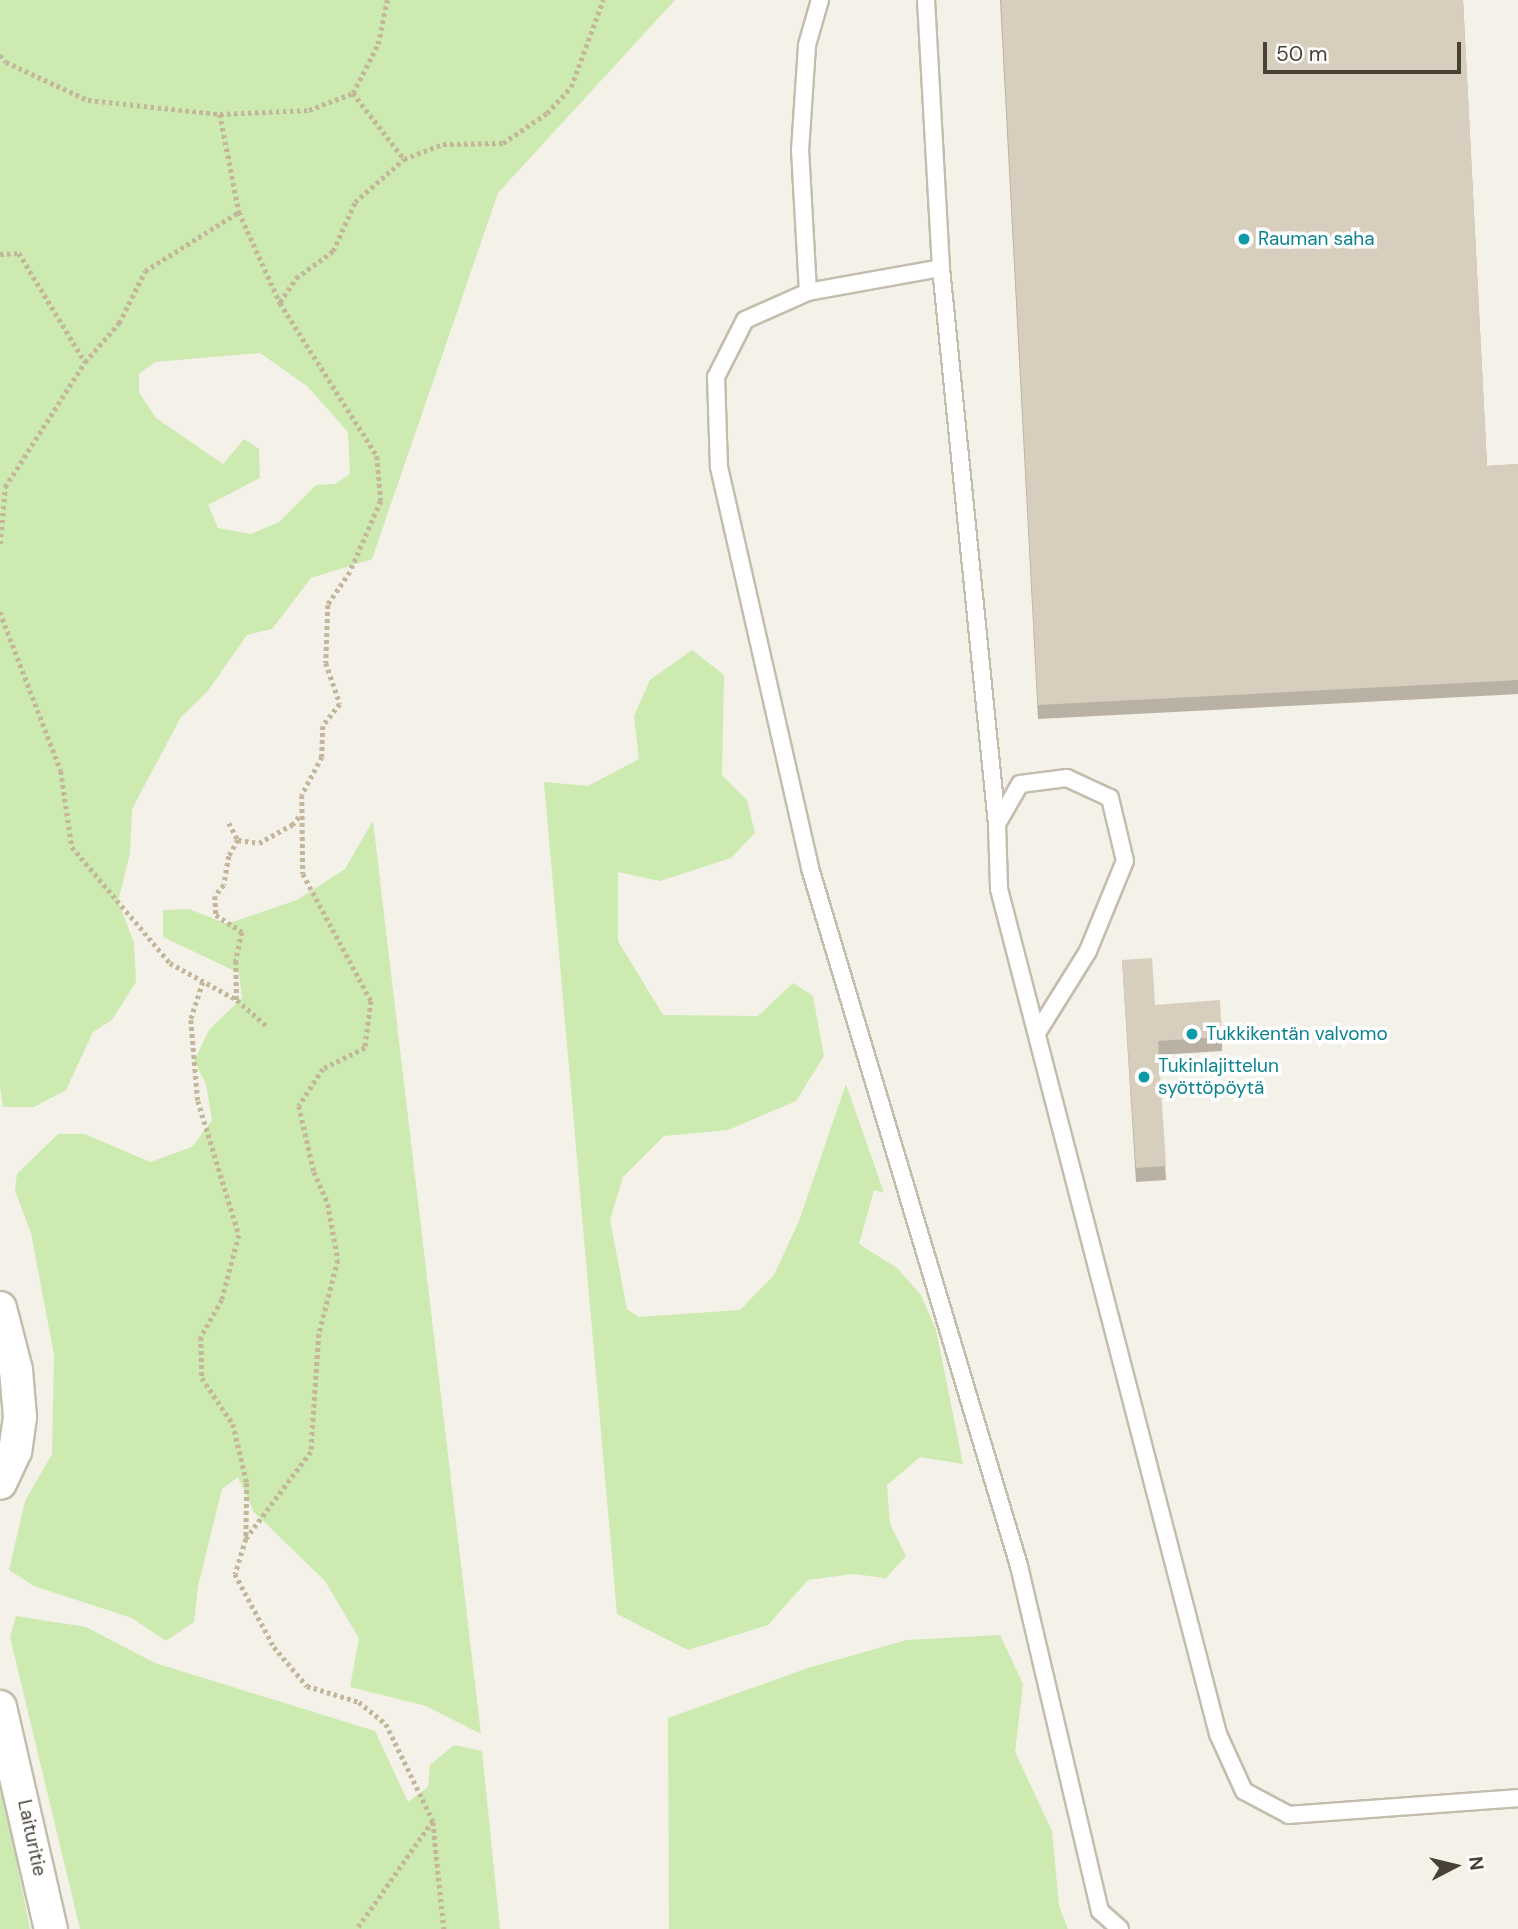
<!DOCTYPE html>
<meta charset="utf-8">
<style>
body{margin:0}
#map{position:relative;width:1518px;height:1929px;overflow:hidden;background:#f4f1e8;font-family:"DM Sans",sans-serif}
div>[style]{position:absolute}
.green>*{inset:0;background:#cdeab0}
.path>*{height:4.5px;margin-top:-2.25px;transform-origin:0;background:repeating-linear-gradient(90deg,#c3b69b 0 3.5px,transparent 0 7px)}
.roads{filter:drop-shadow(2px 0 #c3bdad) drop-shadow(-2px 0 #c3bdad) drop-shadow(0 2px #c3bdad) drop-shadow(0 -2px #c3bdad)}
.lane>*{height:16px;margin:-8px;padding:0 8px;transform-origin:8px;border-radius:8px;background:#fff}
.street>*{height:32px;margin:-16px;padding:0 16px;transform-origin:16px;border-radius:16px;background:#fff}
.wall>*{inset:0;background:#b9b1a3}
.building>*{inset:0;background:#d7cebd}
.dots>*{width:19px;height:19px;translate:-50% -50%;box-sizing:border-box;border:4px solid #fff;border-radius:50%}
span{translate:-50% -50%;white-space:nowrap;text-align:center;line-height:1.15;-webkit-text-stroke:7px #fff;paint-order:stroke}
.culture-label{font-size:19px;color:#0d838f}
.left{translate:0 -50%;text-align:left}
.street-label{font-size:19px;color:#484236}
.north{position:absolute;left:1420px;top:1831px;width:70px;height:70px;-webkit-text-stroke:5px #fff;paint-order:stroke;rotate:83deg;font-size:19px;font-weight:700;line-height:28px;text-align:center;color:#484236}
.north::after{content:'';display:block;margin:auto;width:24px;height:32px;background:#484236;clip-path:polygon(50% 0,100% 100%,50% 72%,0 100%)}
.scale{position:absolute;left:1263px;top:42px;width:198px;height:32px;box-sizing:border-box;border:4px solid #484236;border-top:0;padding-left:9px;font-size:21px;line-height:24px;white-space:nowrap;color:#484236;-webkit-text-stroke:5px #fff;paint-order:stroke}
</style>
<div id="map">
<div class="green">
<i style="clip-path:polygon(evenodd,0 0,675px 0,498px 193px,372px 559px,311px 578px,272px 629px,247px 635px,207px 692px,181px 717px,132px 809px,130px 854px,118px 901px,134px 943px,136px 982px,112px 1020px,93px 1032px,66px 1090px,34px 1107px,3px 1107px,0 1087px,0 0,260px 353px,307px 386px,348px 432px,350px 474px,335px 484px,316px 485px,279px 522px,251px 534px,218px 528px,208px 505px,260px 478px,259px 449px,244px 439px,223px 464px,156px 418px,139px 392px,139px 374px,155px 362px,260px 353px)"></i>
<i style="clip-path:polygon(692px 650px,724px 675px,722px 775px,747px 800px,755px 833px,731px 858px,660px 881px,618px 872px,618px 941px,663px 1015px,758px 1016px,793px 983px,813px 996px,824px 1056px,796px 1101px,728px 1130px,664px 1136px,623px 1177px,610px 1220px,627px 1309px,639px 1317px,740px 1310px,774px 1275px,799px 1221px,846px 1084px,884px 1193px,874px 1190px,859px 1244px,897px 1268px,921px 1295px,936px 1330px,963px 1464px,920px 1457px,887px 1485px,890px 1524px,906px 1556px,886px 1578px,853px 1574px,808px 1580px,768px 1625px,688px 1650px,617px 1614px,544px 782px,588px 786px,639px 759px,634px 716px,650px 680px)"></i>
<i style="clip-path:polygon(373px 821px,481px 1734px,426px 1706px,350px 1687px,359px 1638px,325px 1581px,254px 1512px,238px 1477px,222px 1489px,198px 1586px,194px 1622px,166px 1641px,132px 1618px,34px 1586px,9px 1570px,25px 1501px,52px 1454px,54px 1355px,31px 1233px,15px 1191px,17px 1174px,58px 1134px,85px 1134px,150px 1162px,192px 1147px,212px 1120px,206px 1084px,194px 1061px,209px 1030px,242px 998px,239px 973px,163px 937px,163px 910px,189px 909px,227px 924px,297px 900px,345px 869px)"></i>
<i style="clip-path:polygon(16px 1616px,86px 1627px,155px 1663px,375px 1731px,408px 1802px,428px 1787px,430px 1765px,454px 1745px,482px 1751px,500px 1929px,80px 1929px,10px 1637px)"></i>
<i style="clip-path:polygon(1000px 1635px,1023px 1684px,1015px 1752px,1052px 1831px,1059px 1906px,1068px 1929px,669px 1929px,668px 1718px,808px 1668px,907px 1640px)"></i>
<i style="clip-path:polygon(0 1789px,13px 1844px,30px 1929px,0 1929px)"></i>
</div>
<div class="path">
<i style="left:0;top:55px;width:9px;rotate:49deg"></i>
<i style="left:6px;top:62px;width:90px;rotate:24.9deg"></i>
<i style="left:88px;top:100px;width:133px;rotate:6.1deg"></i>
<i style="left:220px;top:114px;width:89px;rotate:-2.6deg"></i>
<i style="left:309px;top:110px;width:47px;rotate:-21.1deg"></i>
<i style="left:353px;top:93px;width:55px;rotate:-63deg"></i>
<i style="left:378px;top:44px;width:45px;rotate:-78.4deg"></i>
<i style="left:353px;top:93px;width:83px;rotate:52.3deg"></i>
<i style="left:404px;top:159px;width:42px;rotate:-21deg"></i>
<i style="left:443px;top:144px;width:60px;rotate:-1deg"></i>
<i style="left:503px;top:143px;width:53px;rotate:-34.3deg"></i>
<i style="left:547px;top:113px;width:35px;rotate:-47deg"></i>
<i style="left:571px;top:87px;width:93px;rotate:-69.8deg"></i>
<i style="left:220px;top:114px;width:100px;rotate:79deg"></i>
<i style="left:239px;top:212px;width:100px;rotate:65.7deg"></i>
<i style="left:280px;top:303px;width:181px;rotate:57.6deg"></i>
<i style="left:377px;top:456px;width:45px;rotate:84.9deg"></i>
<i style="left:381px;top:501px;width:77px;rotate:113.6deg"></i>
<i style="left:350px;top:572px;width:40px;rotate:124deg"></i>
<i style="left:328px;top:605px;width:58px;rotate:92deg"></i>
<i style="left:326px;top:663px;width:43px;rotate:71.1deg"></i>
<i style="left:340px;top:704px;width:28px;rotate:128deg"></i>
<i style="left:323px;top:726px;width:31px;rotate:92deg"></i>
<i style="left:322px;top:757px;width:43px;rotate:117.8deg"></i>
<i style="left:302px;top:795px;width:79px;rotate:89.3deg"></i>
<i style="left:303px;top:874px;width:144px;rotate:61.8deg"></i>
<i style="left:371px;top:1001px;width:47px;rotate:97.3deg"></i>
<i style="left:365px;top:1048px;width:47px;rotate:153.4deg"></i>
<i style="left:323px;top:1069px;width:44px;rotate:123deg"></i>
<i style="left:299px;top:1106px;width:68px;rotate:77.2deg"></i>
<i style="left:314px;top:1172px;width:35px;rotate:66deg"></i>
<i style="left:328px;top:1204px;width:57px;rotate:79.9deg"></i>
<i style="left:338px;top:1260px;width:76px;rotate:104.4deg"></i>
<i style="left:319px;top:1334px;width:118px;rotate:93.9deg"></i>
<i style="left:311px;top:1452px;width:109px;rotate:126.8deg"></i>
<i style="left:0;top:254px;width:19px;rotate:-3deg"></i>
<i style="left:19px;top:253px;width:127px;rotate:58.8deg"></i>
<i style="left:280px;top:302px;width:29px;rotate:-56deg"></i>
<i style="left:296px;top:278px;width:46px;rotate:-36.1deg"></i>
<i style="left:333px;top:251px;width:54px;rotate:-65.8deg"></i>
<i style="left:355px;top:202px;width:65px;rotate:-41.3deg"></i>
<i style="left:0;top:544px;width:57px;rotate:-85deg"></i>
<i style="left:5px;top:487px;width:148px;rotate:-57.4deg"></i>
<i style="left:85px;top:362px;width:52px;rotate:-48.9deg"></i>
<i style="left:119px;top:323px;width:58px;rotate:-63.4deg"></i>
<i style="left:145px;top:271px;width:111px;rotate:-32.1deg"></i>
<i style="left:0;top:612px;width:170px;rotate:69deg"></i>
<i style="left:61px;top:771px;width:77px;rotate:81.8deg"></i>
<i style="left:72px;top:847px;width:152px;rotate:49.8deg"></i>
<i style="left:170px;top:963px;width:77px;rotate:28.9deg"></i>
<i style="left:237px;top:1000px;width:41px;rotate:41.1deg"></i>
<i style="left:229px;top:823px;width:19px;rotate:62deg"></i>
<i style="left:238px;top:840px;width:18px;rotate:119deg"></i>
<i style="left:229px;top:856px;width:29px;rotate:100deg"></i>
<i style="left:224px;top:885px;width:14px;rotate:129deg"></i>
<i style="left:215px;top:896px;width:19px;rotate:87deg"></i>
<i style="left:216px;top:915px;width:31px;rotate:33deg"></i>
<i style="left:242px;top:932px;width:30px;rotate:102deg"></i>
<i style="left:236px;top:961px;width:39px;rotate:89deg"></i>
<i style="left:238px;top:840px;width:21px;rotate:8deg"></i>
<i style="left:259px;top:843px;width:38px;rotate:-29deg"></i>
<i style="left:292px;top:825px;width:14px;rotate:-51deg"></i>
<i style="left:203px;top:982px;width:40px;rotate:108deg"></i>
<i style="left:191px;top:1020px;width:81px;rotate:85.1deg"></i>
<i style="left:198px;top:1101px;width:140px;rotate:73deg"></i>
<i style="left:239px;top:1235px;width:67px;rotate:104.7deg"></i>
<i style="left:222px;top:1300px;width:43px;rotate:119.6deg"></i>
<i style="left:201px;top:1337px;width:41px;rotate:88.6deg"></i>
<i style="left:202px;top:1378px;width:55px;rotate:56deg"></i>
<i style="left:233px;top:1424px;width:61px;rotate:76.7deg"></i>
<i style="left:247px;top:1483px;width:56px;rotate:91deg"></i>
<i style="left:246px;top:1539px;width:37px;rotate:107deg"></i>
<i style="left:235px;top:1574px;width:83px;rotate:61.9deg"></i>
<i style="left:274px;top:1647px;width:51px;rotate:49.8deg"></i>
<i style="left:307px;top:1686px;width:54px;rotate:17.1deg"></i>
<i style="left:359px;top:1702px;width:35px;rotate:39deg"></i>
<i style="left:386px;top:1724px;width:108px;rotate:64.1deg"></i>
<i style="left:433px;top:1821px;width:132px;rotate:125.1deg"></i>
<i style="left:433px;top:1822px;width:108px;rotate:84.1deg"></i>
</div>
<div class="roads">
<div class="lane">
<i style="left:926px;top:0;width:268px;rotate:86.8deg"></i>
<i style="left:941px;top:268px;width:559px;rotate:84.25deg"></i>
<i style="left:941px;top:268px;width:135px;rotate:169.8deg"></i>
<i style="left:808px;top:292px;width:69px;rotate:156deg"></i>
<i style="left:745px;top:320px;width:64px;rotate:117deg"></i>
<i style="left:716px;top:377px;width:90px;rotate:88.1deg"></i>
<i style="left:719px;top:467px;width:411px;rotate:77.2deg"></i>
<i style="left:810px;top:868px;width:729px;rotate:73.33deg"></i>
<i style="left:1019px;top:1566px;width:354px;rotate:76.8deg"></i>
<i style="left:1100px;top:1911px;width:27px;rotate:42deg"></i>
<i style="left:808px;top:292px;width:141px;rotate:-93.2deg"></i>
<i style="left:800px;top:151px;width:106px;rotate:-86.2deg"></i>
<i style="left:807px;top:45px;width:47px;rotate:-73.9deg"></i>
<i style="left:1037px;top:1033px;width:97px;rotate:-58.1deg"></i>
<i style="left:1088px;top:951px;width:97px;rotate:-67.7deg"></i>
<i style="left:1125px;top:861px;width:65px;rotate:-103.4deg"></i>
<i style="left:1110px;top:798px;width:47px;rotate:-155.1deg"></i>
<i style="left:1067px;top:778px;width:47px;rotate:172.7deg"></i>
<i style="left:1020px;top:784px;width:46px;rotate:119.9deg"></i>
<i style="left:997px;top:824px;width:65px;rotate:88.2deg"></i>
<i style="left:999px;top:889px;width:873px;rotate:75.47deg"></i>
<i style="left:1218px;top:1734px;width:63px;rotate:65.5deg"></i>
<i style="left:1244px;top:1791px;width:51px;rotate:28.1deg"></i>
<i style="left:1289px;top:1815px;width:230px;rotate:-4.2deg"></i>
</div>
<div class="street">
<i style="left:0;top:1308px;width:64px;rotate:75.5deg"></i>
<i style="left:16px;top:1370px;width:47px;rotate:85.1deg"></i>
<i style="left:20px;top:1417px;width:34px;rotate:98deg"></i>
<i style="left:15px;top:1451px;width:35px;rotate:115deg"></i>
<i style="left:0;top:1707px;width:228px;rotate:77.1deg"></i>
</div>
</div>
<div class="wall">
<i style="clip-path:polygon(1000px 0,1463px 0,1487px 466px,1518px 464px,1518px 694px,1038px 719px)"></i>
<i style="clip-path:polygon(1122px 960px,1155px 1005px,1222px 1037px,1222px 1051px,1158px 1055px,1166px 1180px,1136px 1182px)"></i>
</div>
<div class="building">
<i style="clip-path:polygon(1001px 0,1463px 0,1487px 466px,1518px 464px,1518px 680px,1038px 705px)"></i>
<i style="clip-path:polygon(1152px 958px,1155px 1005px,1220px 1000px,1222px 1037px,1158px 1041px,1166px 1166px,1136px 1168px,1122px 960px)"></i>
</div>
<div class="dots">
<i style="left:1244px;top:239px;background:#0f9aa8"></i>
<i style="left:1192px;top:1034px;background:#0f9aa8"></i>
<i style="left:1144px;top:1077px;background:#0f9aa8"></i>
</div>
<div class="culture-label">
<span class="left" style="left:1258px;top:239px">Rauman saha</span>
<span class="left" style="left:1206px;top:1034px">Tukkikentän valvomo</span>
<span class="left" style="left:1158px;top:1077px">Tukinlajittelun<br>syöttöpöytä</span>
</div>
<div class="street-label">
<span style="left:32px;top:1838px;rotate:78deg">Laituritie</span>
</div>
<div class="north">N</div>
<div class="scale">50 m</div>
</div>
